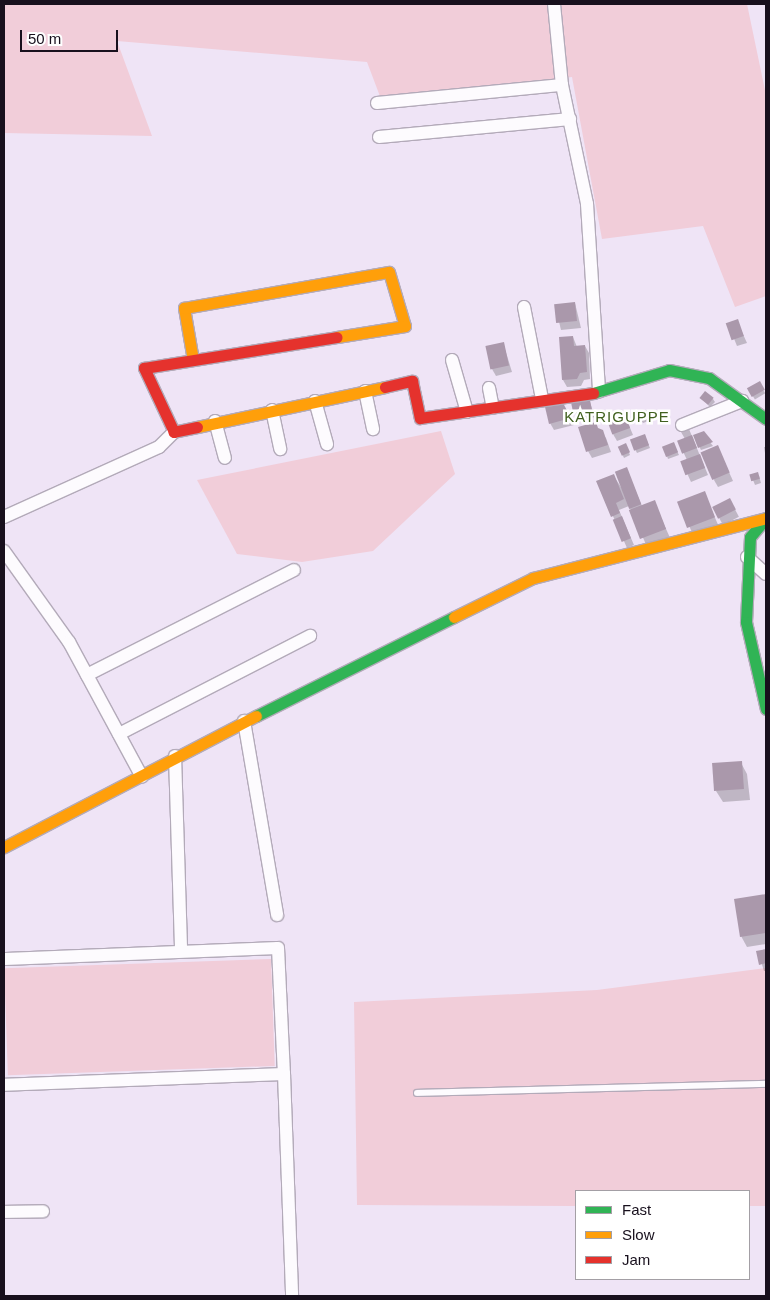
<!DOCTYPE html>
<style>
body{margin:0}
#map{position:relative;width:770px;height:1300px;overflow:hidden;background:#efe4f6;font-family:Helvetica,sans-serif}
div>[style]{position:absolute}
.green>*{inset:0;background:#f1cdd9;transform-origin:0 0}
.shadow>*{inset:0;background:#0003;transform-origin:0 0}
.building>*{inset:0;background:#aa98ab;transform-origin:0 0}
.roads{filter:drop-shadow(1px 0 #b3aab9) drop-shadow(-1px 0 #b3aab9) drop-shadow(0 1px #b3aab9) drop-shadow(0 -1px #b3aab9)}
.lane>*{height:6px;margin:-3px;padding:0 3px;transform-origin:3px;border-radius:3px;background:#fdfbfe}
.street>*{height:12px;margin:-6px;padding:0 6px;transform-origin:6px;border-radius:6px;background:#fdfbfe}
.fast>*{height:11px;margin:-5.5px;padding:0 5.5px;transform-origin:5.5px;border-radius:5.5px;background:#30b455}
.slow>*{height:11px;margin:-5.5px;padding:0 5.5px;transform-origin:5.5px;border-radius:5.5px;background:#ff9f0a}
.jam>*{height:11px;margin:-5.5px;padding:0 5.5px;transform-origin:5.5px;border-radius:5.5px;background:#e5322d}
span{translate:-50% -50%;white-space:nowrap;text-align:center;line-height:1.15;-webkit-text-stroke:5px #fff;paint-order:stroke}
.quarter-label{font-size:15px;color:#41601f;letter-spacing:1px}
.frame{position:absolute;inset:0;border:5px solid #18101d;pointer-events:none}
.legend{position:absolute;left:575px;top:1190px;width:175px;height:90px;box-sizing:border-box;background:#fff;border:1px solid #a39fa5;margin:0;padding:6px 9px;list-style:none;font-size:15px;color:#18101d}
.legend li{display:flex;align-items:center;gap:10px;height:25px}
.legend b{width:25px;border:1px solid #a39fa5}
.scale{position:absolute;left:20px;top:30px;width:98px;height:22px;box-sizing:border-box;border:2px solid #18101d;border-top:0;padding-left:6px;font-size:15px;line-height:18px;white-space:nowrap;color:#18101d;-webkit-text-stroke:4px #fff;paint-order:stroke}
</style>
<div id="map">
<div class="green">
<i style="clip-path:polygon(4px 4px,747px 4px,766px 95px,766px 296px,735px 307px,703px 226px,602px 239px,572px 77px,381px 99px,367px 62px,117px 41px,152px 136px,4px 133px)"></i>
<i style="clip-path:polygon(441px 431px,455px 474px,373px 551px,302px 562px,237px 554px,197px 480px)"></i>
<i style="left:271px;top:959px;width:107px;height:267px;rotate:88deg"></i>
<i style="clip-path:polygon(766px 968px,766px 1206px,749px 1206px,749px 1191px,576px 1191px,576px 1206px,357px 1205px,354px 1002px,597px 990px)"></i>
</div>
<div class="shadow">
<i style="clip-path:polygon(575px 303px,581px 328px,561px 330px,555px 305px)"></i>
<i style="clip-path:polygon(737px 321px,747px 343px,737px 346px,728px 324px)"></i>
<i style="clip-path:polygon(573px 337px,577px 347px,585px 346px,589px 353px,590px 379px,584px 380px,581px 386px,567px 387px,563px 380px)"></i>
<i style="clip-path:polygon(503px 343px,512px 372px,496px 376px,492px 369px)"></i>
<i style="left:759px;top:383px;width:12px;height:12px;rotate:59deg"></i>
<i style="left:588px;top:396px;width:22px;height:17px;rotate:72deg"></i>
<i style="clip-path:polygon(701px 398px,713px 399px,715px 402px,710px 407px)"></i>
<i style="clip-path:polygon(562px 404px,574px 425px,554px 430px,550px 423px)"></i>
<i style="clip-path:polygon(649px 415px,651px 420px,643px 423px,641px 420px)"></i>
<i style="clip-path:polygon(625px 416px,633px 435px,617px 441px,613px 434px)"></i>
<i style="clip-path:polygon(689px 429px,708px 475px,691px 482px,682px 462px,687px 460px,678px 441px,685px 439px,681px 432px)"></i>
<i style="clip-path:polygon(598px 430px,606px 438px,611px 452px,592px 458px,588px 451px)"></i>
<i style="clip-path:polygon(703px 433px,713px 446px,701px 450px,699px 446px)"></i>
<i style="clip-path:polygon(646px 439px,650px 448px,637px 453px,631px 441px)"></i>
<i style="clip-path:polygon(619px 447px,627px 448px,630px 455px,624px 458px)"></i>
<i style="clip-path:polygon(675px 447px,679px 455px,668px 459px,667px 456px)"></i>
<i style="clip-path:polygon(764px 447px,766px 447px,766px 459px)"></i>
<i style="clip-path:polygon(721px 454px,733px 481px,718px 487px,714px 480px)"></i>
<i style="clip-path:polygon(626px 468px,642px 506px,654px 502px,671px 540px,648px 549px,629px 506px,619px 510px,634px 545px,627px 548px,598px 482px,613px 475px,623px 490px)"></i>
<i style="clip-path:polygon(751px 475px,759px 476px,761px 483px,755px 485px)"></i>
<i style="left:704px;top:493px;width:39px;height:27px;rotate:66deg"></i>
<i style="left:730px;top:500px;width:19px;height:18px;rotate:62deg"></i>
<i style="clip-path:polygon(741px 763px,747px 774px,750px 800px,723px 802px,716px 791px)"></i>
<i style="clip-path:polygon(766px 895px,766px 944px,747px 947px,741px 936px,735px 900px)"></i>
<i style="clip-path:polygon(766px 951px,766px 971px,764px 971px,758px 952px)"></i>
</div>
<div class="building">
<i style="left:575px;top:302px;width:19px;height:21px;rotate:84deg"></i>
<i style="left:738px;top:319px;width:18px;height:13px;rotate:71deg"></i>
<i style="clip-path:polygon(573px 336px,574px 346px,585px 345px,587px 372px,580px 373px,577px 379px,562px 380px,559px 337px)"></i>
<i style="left:504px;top:342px;width:24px;height:19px;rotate:78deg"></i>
<i style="left:760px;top:381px;width:10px;height:15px;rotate:61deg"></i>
<i style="left:705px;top:391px;width:11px;height:9px;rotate:38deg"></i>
<i style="left:589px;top:395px;width:15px;height:19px;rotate:79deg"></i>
<i style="clip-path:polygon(563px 403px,571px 418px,549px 424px,545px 407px)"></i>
<i style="clip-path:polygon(648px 410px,650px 416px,640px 421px,637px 414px)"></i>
<i style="left:625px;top:414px;width:15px;height:19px;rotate:70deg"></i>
<i style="clip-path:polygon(596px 422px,598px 428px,603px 430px,608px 445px,586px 452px,578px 427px)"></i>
<i style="clip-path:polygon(704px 431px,713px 442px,698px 448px,693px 435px)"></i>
<i style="left:645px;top:434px;width:12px;height:16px;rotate:70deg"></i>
<i style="left:692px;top:435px;width:14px;height:16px;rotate:69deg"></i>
<i style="left:674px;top:442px;width:11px;height:13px;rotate:68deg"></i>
<i style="left:626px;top:443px;width:10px;height:9px;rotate:66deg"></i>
<i style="left:718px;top:445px;width:30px;height:19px;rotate:67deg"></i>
<i style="left:700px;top:454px;width:15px;height:21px;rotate:70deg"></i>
<i style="left:627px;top:467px;width:40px;height:13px;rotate:69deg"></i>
<i style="left:758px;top:472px;width:7px;height:9px;rotate:74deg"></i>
<i style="clip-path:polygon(614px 474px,624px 499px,616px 503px,620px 513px,611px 517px,596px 481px)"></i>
<i style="left:705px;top:491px;width:28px;height:30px;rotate:69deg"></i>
<i style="left:730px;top:498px;width:13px;height:20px;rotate:63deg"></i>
<i style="left:655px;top:500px;width:31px;height:28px;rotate:69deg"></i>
<i style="left:622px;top:516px;width:24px;height:10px;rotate:68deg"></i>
<i style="left:742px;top:761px;width:28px;height:30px;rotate:86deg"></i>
<i style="clip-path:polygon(766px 894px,766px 933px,740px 937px,734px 899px)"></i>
<i style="clip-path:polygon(766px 949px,766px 963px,759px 965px,756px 951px)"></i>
</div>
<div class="roads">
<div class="lane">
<i style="left:417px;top:1093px;width:349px;rotate:-1.5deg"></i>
</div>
<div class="street">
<i style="left:554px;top:4px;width:81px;rotate:84.4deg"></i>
<i style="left:562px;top:85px;width:122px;rotate:78.1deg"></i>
<i style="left:587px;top:204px;width:188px;rotate:86.3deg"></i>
<i style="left:377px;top:103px;width:186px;rotate:-5.6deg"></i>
<i style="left:379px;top:137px;width:192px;rotate:-5.4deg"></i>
<i style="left:524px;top:307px;width:94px;rotate:78.9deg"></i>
<i style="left:452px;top:360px;width:54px;rotate:73.9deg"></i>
<i style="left:489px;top:388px;width:20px;rotate:79deg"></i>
<i style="left:365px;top:391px;width:39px;rotate:78deg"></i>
<i style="left:315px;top:401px;width:45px;rotate:74.4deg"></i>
<i style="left:272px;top:410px;width:40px;rotate:78deg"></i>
<i style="left:215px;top:421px;width:38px;rotate:75deg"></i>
<i style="left:682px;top:425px;width:65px;rotate:-21.8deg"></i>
<i style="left:4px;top:517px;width:170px;rotate:-24.3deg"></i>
<i style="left:159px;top:447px;width:21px;rotate:-45deg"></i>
<i style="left:4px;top:551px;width:112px;rotate:54.5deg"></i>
<i style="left:69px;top:642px;width:153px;rotate:61.6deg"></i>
<i style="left:747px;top:557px;width:25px;rotate:42deg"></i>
<i style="left:87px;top:675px;width:232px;rotate:-26.9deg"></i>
<i style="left:244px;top:721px;width:197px;rotate:80.3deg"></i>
<i style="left:119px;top:734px;width:215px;rotate:-27.2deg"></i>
<i style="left:175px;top:756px;width:194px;rotate:88.2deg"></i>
<i style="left:4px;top:959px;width:274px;rotate:-2.3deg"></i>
<i style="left:278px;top:948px;width:126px;rotate:87.3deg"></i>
<i style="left:284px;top:1074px;width:280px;rotate:177.8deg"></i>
<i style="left:284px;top:1074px;width:222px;rotate:87.9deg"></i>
<i style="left:4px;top:1212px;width:39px;rotate:-1deg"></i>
</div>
<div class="fast">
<i style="left:593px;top:393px;width:79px;rotate:-16.8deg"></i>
<i style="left:669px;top:370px;width:41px;rotate:11.3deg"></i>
<i style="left:709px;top:378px;width:70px;rotate:35.7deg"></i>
<i style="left:766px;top:518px;width:25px;rotate:130deg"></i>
<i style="left:750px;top:537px;width:85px;rotate:92.7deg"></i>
<i style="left:746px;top:622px;width:89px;rotate:77.1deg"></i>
<i style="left:256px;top:716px;width:221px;rotate:-26.6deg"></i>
</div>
<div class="slow">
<i style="left:193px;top:360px;width:53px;rotate:-99.8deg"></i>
<i style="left:184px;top:308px;width:208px;rotate:-10deg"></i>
<i style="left:389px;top:272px;width:56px;rotate:73.5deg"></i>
<i style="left:405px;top:326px;width:69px;rotate:170.8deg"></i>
<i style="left:197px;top:427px;width:192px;rotate:-12deg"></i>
<i style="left:454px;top:617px;width:88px;rotate:-26.3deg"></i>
<i style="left:533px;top:578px;width:241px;rotate:-14.4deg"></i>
<i style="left:4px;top:847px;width:284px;rotate:-27.5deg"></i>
</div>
<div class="jam">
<i style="left:385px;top:387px;width:28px;rotate:-13deg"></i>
<i style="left:412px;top:381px;width:38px;rotate:78deg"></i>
<i style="left:420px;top:418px;width:175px;rotate:-8.2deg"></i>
<i style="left:197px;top:427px;width:24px;rotate:168deg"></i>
<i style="left:174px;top:432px;width:71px;rotate:-115.1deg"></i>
<i style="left:144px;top:368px;width:195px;rotate:-9.1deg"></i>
</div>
</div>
<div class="quarter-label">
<span style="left:617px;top:417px">KATRIGUPPE</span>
</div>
<div class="frame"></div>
<ul class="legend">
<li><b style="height:6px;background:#30b455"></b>Fast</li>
<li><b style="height:6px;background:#ff9f0a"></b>Slow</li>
<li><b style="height:6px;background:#e5322d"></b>Jam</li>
</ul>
<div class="scale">50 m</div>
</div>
